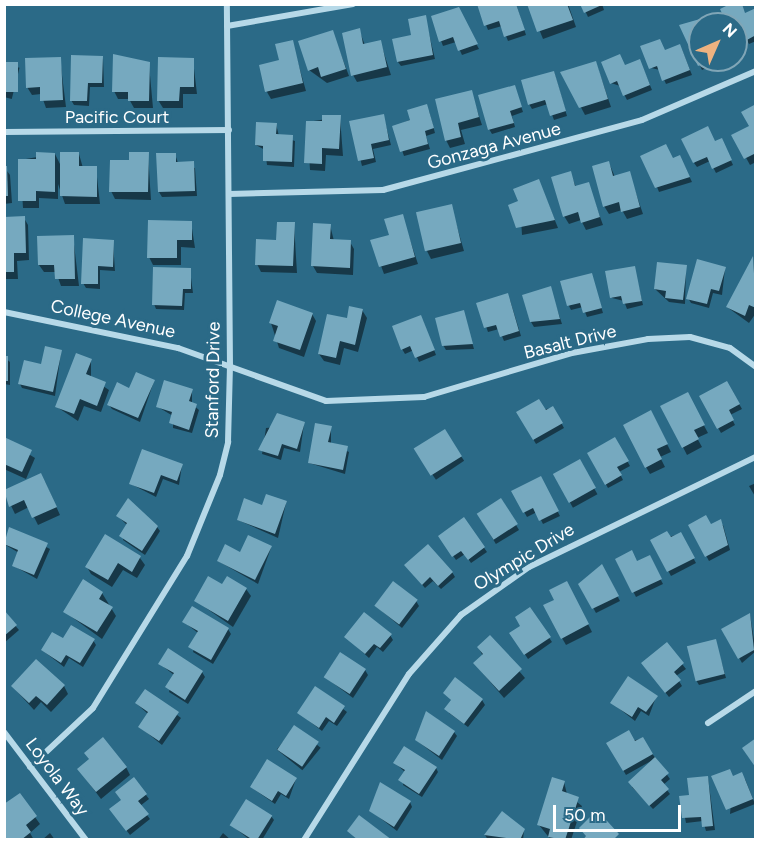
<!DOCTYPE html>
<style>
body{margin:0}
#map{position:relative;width:760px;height:844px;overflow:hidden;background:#2b6a87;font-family:Figtree,sans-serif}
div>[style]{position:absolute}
.shadow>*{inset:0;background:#0007;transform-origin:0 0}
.building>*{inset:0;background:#76a9bf;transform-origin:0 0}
.minor>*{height:6px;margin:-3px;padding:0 3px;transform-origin:3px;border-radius:3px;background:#b7d9e8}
span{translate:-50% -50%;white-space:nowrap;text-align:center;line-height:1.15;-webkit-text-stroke:6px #2b6a87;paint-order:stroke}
.street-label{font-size:18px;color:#fff}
.frame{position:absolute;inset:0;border:6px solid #fff;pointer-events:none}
.north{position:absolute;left:688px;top:12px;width:60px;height:60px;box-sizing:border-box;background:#2b6a87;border:2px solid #80a6b7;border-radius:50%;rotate:45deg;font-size:16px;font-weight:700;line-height:24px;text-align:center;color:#fff}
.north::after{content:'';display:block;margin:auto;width:21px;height:27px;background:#edb280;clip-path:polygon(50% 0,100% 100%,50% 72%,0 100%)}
.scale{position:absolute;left:553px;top:805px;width:128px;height:27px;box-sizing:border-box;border:3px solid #fff;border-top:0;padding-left:8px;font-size:18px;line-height:21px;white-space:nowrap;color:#fff;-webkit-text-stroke:4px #2b6a87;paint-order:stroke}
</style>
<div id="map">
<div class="shadow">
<i style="clip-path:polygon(516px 4px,526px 35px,508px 41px,502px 26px,488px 30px,486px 25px)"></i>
<i style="clip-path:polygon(529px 4px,568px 4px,576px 27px,543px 39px)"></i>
<i style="clip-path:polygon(582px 4px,602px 4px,604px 10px,588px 17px)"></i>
<i style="clip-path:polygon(458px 9px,479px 49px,462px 55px,456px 42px,443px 46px,432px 17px)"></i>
<i style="clip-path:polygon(756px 9px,756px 41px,749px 44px,742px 31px,736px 34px,736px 24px,729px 24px)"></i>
<i style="clip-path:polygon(714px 16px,718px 24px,700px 24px,700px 60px,715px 64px,702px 70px,681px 26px)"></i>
<i style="clip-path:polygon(425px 17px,435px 59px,401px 66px,398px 62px)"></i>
<i style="clip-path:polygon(359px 30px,365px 45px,380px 41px,391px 75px,357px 82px,353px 75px)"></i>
<i style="clip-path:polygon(332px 31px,349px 76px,327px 83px,309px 70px)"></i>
<i style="clip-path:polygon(292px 42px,306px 91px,271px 99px,267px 92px)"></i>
<i style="clip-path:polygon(682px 50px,692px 75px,666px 84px,660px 70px,651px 68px,665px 52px)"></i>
<i style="clip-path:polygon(103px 58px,104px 87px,90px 87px,89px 106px,74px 105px,71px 100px)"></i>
<i style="clip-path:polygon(60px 59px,66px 107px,46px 108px,41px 94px,32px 95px,27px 87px)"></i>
<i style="clip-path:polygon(193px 60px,197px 94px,183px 94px,183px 108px,163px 108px,158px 100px)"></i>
<i style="clip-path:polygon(596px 63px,611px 107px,585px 115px,563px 73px)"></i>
<i style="left:4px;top:64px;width:16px;height:32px;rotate:14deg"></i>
<i style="clip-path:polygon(149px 64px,153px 108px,134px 108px,129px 99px,118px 99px,114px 91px)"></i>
<i style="clip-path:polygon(642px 66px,652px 90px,627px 100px,620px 86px,611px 83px,625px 67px)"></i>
<i style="clip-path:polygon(554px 72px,567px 116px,554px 120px,548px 104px,532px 109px,529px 104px)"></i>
<i style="clip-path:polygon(514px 86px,523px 112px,512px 116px,515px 127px,492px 134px,489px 129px)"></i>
<i style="clip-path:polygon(471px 92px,482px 125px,461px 130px,465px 144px,450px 148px,446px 140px)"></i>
<i style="clip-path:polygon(756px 106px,756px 162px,750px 165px,734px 136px,751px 126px)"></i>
<i style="clip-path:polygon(429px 111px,435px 133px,426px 136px,430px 149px,404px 156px,394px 127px)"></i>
<i style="clip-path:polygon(383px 115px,391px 145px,373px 149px,376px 162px,362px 166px,351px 122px)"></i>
<i style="clip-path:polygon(340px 117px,343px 156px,326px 155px,325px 171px,310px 170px,307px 122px)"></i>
<i style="clip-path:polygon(276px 124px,279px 136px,295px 141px,294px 167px,267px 165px,265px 150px,256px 145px)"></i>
<i style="clip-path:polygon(715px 143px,724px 145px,733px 165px,716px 173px,710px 161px,697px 167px,694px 163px)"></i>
<i style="clip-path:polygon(55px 154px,61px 166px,79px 154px,83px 168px,96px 168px,100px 204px,65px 204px,58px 184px,58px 199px,39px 198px,39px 208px,23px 208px,20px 160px)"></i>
<i style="clip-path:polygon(148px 154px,151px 200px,115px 199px,111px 191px,131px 162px)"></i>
<i style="clip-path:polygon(175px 154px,178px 163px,195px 168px,197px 196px,162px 197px,159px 192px,158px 155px)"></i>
<i style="clip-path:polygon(673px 160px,682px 161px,692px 182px,659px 192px,657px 187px)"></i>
<i style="clip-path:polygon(609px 163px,615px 177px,629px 173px,643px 214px,627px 219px,622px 210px,609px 214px,604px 206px)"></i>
<i style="clip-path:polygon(4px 167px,10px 175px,12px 203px,4px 204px)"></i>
<i style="clip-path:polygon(570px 173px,576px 187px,588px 184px,603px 225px,586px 230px,581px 220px,569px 224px,564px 216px)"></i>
<i style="clip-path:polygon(539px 181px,558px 228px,522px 235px,520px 202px)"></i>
<i style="clip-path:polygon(451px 206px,464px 251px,431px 259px,427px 251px)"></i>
<i style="clip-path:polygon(402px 216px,418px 264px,384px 274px,372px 241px,390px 236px)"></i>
<i style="clip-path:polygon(4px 218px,24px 218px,28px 225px,29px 260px,17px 261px,18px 279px,4px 279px)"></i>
<i style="clip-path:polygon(191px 222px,195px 248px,181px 247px,181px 265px,153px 265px,149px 257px)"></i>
<i style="clip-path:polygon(294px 224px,297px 273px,261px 272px,257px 264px)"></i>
<i style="clip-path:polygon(330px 225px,334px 241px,350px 242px,354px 249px,353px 275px,317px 273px,313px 266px)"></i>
<i style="clip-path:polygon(73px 236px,79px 286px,61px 286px,56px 272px,44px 272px,39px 265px)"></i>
<i style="clip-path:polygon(113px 241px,115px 271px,100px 270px,100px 289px,86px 288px,83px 283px)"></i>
<i style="clip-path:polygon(753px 258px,756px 313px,749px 323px,727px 307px)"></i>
<i style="clip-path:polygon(686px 266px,685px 304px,669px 302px,655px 289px)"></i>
<i style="clip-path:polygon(634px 267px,643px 305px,627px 309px,624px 301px,612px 298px,607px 272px)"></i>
<i style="clip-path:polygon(725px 269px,722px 295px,713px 293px,709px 308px,691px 303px,688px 298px)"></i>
<i style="clip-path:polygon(190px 270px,193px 293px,185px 293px,184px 310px,156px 309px,154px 304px)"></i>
<i style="clip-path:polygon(591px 274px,603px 313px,587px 317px,583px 307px,571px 310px,569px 306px)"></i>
<i style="clip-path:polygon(550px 288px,562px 324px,534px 327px,531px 322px)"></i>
<i style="clip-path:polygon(510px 300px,521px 336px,504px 341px,499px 329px,488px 332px,478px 304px)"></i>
<i style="clip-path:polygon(362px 310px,367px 318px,358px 352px,344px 348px,340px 365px,324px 361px,319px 354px)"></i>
<i style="clip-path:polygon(463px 312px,474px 349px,446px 350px,443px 345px)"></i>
<i style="clip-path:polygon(312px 314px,316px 321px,304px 357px,279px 348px,271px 323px)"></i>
<i style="clip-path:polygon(423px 321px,436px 355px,419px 362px,414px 350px,405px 354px,402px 349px)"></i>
<i style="clip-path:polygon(61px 352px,55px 396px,22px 388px,20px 384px)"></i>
<i style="clip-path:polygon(4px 357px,10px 362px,10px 385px,4px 384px)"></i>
<i style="clip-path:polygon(91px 360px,91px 378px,109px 390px,101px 412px,84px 406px,78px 421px,57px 407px)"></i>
<i style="clip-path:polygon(154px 381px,140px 422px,112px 409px,109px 405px,130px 389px)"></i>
<i style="clip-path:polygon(727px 383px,742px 409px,730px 415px,735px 425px,721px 433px,701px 397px)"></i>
<i style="clip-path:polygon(192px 390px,192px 404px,199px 410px,192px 433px,173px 428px,173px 416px,158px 407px)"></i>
<i style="clip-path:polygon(687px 394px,708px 433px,697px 438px,702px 447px,687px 455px,662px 406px)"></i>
<i style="clip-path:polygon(553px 408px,564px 428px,536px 444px,518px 413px)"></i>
<i style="clip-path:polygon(655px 420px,671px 452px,660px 457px,665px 467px,650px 474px,646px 467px)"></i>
<i style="clip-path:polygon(304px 424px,300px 452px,284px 448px,281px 460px,262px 454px,266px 428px)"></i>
<i style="clip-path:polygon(331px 428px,331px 444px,349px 452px,345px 474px,309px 463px)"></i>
<i style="left:444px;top:431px;width:36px;height:34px;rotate:56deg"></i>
<i style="clip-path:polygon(4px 439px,35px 458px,26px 479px,4px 469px)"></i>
<i style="clip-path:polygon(615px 439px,630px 466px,619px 472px,623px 480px,608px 488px,589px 454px)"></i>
<i style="left:579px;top:461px;width:38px;height:28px;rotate:61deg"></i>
<i style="clip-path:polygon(182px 465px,179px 485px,163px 479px,156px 497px,131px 484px)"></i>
<i style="clip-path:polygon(540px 478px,560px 516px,543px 524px,537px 512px,527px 517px,513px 492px)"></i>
<i style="clip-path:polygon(45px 482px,60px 515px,38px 525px,29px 507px,15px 514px,4px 491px)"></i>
<i style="clip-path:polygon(756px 483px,756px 498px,749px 486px)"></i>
<i style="left:501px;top:500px;width:35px;height:27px;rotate:59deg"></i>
<i style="clip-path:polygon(286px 503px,278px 538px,238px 520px,263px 507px)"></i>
<i style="clip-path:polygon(118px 516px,157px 527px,160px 531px,145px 555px,123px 540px,127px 525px)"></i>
<i style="clip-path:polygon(464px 519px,487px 552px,471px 563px,465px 554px,456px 560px,443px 541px)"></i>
<i style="clip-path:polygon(723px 525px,730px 550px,709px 561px,690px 526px)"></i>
<i style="clip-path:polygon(10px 529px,50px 549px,37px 579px,14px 566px,19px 553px,4px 544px)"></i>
<i style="clip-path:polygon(680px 534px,696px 563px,671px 576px,652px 541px)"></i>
<i style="clip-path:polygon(105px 536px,140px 558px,145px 565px,137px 578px,123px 570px,112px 587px,91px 574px,87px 567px)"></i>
<i style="clip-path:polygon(271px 548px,258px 584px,218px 561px,241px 554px)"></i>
<i style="clip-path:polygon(649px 557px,663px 584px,636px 597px,617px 559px,637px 563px)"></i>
<i style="clip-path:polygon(406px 566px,452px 572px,455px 577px,441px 589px,433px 581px,425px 588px)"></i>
<i style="clip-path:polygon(602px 567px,620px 601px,596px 613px,580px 584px)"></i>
<i style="clip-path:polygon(223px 586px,246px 589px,251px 596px,233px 627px,196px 601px)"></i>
<i style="clip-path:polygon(571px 590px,592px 632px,566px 645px,562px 638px)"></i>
<i style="clip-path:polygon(102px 593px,116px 616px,102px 639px,65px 612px)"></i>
<i style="clip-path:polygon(416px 601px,419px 606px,402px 628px,376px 606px)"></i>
<i style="clip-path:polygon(530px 609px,552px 642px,528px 659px,511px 633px,522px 626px)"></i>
<i style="clip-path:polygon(4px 613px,19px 630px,4px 643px)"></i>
<i style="clip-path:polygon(750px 615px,756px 651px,742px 663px,723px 629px)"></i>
<i style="clip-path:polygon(184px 622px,228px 629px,231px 634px,213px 664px,193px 652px,198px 633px)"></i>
<i style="clip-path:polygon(390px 635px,393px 640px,383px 652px,377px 647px,369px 658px,346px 637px)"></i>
<i style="clip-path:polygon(490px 637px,525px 678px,504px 698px,475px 664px,483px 656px,478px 647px)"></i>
<i style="clip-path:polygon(64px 640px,93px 640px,96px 645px,83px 667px,69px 658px,64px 667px,42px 650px)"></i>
<i style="clip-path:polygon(715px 640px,726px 678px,699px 685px,696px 680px)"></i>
<i style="clip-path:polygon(666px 644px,686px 669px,676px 676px,682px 686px,669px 697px,646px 668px)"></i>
<i style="clip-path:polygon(160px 664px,202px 672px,205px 677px,188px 704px,169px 692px,174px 675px)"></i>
<i style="clip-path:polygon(365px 670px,368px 675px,353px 698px,325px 677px)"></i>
<i style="clip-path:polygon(64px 686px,68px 694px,51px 712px,41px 702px,34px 710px,13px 687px)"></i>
<i style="clip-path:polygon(316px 688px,347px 712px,337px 726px,329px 721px,322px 731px,299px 713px)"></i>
<i style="clip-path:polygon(146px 691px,181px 718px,162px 745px,140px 727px,148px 714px,137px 704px)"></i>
<i style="clip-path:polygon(445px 693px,482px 700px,485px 705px,468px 727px,449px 713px,452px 701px)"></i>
<i style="clip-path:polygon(656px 697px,649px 716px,641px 711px,635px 721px,612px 703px)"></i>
<i style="left:295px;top:727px;width:33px;height:29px;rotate:39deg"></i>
<i style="clip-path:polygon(454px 732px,457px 736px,442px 760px,416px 740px)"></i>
<i style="clip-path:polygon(642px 739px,670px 779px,663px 785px,670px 794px,653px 809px,632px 787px,651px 761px,626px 775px,608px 744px)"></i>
<i style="clip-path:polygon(86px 754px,126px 767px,130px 775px,101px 799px,79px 770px,90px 760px)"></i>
<i style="clip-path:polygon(395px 763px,436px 768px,438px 772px,422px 797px,403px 785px,405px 772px)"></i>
<i style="clip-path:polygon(708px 778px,715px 830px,706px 831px,703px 821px,686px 823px,681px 797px,691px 796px)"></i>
<i style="clip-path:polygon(733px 778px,745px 779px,755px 804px,730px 814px)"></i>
<i style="clip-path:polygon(134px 779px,149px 799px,140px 806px,150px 819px,130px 835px,114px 814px)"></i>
<i style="clip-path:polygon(296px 779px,289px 799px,281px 794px,275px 804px,251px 787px)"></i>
<i style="clip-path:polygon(564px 782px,567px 794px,582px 806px,571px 840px,551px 840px,539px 825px)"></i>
<i style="clip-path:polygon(19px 795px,40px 824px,30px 833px,34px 840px,4px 838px,5px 806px)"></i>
<i style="clip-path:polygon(410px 802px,412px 807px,397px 831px,371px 811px)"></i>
<i style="clip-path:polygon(271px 816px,274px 820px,262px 840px,250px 840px,231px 825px)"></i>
<i style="clip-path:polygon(524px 830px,523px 840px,488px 840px,485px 835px)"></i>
<i style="clip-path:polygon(50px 833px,55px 840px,42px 840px)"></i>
<i style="clip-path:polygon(223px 833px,231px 840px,218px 840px)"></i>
</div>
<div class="building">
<i style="clip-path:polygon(477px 4px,516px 4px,525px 30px,504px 37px,499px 21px,484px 26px)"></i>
<i style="clip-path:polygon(527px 4px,567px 4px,573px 20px,537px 32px)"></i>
<i style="clip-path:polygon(580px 4px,604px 4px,584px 13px)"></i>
<i style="clip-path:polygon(730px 4px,742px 4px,745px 13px,756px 8px,756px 35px,745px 41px,736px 24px,727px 24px,720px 9px)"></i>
<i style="clip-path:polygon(459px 7px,478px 44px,458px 51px,453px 37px,439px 42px,431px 16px)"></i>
<i style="clip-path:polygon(426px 15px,433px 55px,397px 62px,392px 39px,411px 35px,408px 19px)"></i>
<i style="clip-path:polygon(714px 15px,719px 24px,700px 24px,700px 60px,710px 60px,698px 66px,679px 25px)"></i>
<i style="clip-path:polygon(360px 28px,363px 44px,381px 40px,387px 67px,351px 76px,342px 33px)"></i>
<i style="clip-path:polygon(333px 30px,346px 69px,321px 77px,318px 67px,308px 71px,298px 41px)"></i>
<i style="clip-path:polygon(660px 39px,665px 50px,680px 44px,690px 70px,662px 81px,657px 66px,649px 69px,640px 46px)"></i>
<i style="clip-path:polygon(293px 40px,303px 83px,265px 92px,259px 65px,279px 60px,275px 44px)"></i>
<i style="clip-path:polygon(113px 54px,150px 62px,149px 101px,128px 101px,128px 92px,112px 92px)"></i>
<i style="clip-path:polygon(620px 54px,625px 65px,640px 59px,650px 85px,623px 96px,617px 81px,610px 84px,601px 62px)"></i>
<i style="clip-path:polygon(71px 55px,103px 56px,102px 83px,88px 83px,87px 101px,70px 101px)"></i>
<i style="clip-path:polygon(61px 57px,63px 100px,40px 101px,40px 87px,26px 88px,25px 58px)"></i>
<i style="clip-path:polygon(158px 57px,194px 58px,194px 87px,180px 87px,179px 101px,157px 101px)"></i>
<i style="clip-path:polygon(596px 61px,608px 99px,579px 108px,560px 72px)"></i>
<i style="left:4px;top:62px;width:14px;height:30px"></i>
<i style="clip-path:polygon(554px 71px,566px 111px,550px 116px,545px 100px,528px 105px,521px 80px)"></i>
<i style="clip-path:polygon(515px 85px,522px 107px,510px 111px,514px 123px,488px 130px,478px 95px)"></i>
<i style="clip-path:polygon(472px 90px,479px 117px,458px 123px,461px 137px,445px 141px,435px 99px)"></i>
<i style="clip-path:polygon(427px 104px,434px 128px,425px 131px,428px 144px,400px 152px,392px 126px,410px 120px,407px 110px)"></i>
<i style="clip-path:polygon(756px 104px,756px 153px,744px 159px,731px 135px,749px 126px,741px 112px)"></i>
<i style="clip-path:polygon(384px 114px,389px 140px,371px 144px,374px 158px,358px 161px,349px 121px)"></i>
<i style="clip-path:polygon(322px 115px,341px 115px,339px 149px,322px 148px,322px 164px,304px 163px,306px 121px,322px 121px)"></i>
<i style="clip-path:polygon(256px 122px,277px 123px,276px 134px,293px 135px,292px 162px,263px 161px,263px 146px,255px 145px)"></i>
<i style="clip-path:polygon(708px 126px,715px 141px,722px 138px,732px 160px,712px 169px,707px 157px,693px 163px,681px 139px)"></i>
<i style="clip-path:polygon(666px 144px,673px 158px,680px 155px,690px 177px,655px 188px,640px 156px)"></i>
<i style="clip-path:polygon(36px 152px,55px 153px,55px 192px,36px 191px,36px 201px,18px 201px,18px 159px,36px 159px)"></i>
<i style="clip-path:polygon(60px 152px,79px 152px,79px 166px,97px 166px,97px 197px,60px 196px)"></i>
<i style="clip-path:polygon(129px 152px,149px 152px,148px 192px,109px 192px,110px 160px,129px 160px)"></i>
<i style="clip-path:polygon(156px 153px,176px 153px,176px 162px,194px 161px,195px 191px,158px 192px)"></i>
<i style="clip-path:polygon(609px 161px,613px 176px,630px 171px,640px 207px,621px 212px,619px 202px,603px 207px,592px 166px)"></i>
<i style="clip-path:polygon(4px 166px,7px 166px,8px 196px,4px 196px)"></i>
<i style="clip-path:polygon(571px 171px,575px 186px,589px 182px,600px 217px,581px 223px,578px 212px,563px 217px,551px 177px)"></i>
<i style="clip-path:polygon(539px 179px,555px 220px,516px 228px,508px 205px,518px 201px,513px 189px)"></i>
<i style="left:452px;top:204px;width:40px;height:37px;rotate:77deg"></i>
<i style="clip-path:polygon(403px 214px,415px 257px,379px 267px,370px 240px,389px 235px,384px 219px)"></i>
<i style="clip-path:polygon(25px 216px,26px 253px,14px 253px,14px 272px,4px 272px,4px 217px)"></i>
<i style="clip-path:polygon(148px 220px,192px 221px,192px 240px,177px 240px,177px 258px,147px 258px)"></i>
<i style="clip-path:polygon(277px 222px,295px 222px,293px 266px,255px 265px,256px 239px,276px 240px)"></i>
<i style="clip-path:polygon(313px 223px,331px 224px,330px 239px,351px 240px,350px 268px,311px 266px)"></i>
<i style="clip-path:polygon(74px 235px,75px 279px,55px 279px,54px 265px,38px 265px,37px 236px)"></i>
<i style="clip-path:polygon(83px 238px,114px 240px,113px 267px,98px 266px,98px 284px,81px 284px)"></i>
<i style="clip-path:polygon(753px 256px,756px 308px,749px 305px,745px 316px,726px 307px)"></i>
<i style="clip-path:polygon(697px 259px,726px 267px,719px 291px,711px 289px,707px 304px,686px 299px)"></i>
<i style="clip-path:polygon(657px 262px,687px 265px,683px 300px,665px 298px,666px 291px,654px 289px)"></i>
<i style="clip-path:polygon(635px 266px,642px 301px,623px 304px,621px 296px,610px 298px,605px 271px)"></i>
<i style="clip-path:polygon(153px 267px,191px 268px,191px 289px,183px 289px,182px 306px,152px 305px)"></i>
<i style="clip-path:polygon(592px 273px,602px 308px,583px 313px,580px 303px,567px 306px,560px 281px)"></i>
<i style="clip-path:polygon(551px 286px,560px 319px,530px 322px,522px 295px)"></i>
<i style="clip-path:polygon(508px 293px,519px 331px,500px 337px,496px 325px,484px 328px,476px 303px)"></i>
<i style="clip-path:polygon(277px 300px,313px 313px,300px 350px,273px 341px,278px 326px,269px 323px)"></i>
<i style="clip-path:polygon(349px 306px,363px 309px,355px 345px,340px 341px,336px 358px,318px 354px,327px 314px,347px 318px)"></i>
<i style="clip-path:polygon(464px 310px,473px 344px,442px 346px,435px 318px)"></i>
<i style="clip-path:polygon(421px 315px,435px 350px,415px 358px,410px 346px,401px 350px,392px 326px)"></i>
<i style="clip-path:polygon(45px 346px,62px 350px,53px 392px,18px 384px,24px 360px,41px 364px)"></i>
<i style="clip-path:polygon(76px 353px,92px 359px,86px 374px,106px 382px,97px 406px,80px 399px,74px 414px,55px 407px)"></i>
<i style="left:4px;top:356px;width:4px;height:25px"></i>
<i style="clip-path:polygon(136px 372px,155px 380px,138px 418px,107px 405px,117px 382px,129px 388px)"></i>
<i style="clip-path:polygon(164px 380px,193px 389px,189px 401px,197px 404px,189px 430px,169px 423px,172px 412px,156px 407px)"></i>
<i style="clip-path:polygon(727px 381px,740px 404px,729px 410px,734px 420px,717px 429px,699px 396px)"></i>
<i style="clip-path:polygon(688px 392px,705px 425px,694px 430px,699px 439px,682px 448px,660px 406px)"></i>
<i style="clip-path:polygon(539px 399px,546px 410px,553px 406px,563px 423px,533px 440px,516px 412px)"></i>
<i style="clip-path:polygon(651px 410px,668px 444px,657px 449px,662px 459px,645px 468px,623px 425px)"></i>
<i style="clip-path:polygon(277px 413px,305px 422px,297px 449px,282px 444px,278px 456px,258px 450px)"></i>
<i style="clip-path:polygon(315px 423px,332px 426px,328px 442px,348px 446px,343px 470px,308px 463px)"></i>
<i style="left:445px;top:429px;width:32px;height:37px;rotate:58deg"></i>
<i style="clip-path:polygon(4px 437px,32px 450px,22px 472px,4px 464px)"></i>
<i style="clip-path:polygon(615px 437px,629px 461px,617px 467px,622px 475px,605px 485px,587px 453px)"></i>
<i style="clip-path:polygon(142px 449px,183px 464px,177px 481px,161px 475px,154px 493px,129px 484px)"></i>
<i style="left:580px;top:459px;width:33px;height:31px;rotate:61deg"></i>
<i style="clip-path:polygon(41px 473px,57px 507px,32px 518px,24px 500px,9px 507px,4px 490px)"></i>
<i style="clip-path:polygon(541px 476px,559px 511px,539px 521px,533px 508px,523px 513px,511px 491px)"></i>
<i style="clip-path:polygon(266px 494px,287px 501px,275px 534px,237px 520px,244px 498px,262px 505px)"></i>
<i style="clip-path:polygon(128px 498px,158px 526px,142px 551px,119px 536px,127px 523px,116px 516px)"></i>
<i style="left:501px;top:498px;width:31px;height:29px;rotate:57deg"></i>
<i style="clip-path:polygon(706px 515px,711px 524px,721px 519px,728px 545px,705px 557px,688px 525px)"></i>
<i style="clip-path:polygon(464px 517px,485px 547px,468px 560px,461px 551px,452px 557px,438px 536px)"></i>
<i style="clip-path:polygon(9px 527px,48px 543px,34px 575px,12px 566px,18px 550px,4px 544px)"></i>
<i style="clip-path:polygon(667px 531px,671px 537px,681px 532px,695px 558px,667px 572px,650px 540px)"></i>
<i style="clip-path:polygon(105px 534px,141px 556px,132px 572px,118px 563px,108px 580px,85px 567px)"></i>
<i style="clip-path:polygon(248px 535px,272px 546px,255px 580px,217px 561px,225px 544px,240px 552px)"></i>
<i style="clip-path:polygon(428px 544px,453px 572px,438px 586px,430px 577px,422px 585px,404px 565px)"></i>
<i style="clip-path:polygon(632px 550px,637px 561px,650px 555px,662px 579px,632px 593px,615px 559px)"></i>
<i style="clip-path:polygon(602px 564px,619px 596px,592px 609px,578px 584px)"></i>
<i style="clip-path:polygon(208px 576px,222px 584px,227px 576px,247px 588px,228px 621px,194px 601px)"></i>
<i style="clip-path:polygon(83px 579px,103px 592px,99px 599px,113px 607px,97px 632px,63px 612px)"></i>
<i style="left:393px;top:581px;width:31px;height:31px;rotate:37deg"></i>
<i style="clip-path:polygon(567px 581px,589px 624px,561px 639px,543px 605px,554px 600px,549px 590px)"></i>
<i style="clip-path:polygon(192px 606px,229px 628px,211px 660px,188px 647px,198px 631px,182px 622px)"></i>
<i style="clip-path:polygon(530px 607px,551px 637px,524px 655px,509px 633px,520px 626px,515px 617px)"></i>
<i style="clip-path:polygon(4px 610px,17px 625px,4px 636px)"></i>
<i style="clip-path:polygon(364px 612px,392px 634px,380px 648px,374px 644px,365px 654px,344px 637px)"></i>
<i style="clip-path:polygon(750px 613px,754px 650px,738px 659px,721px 629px)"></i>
<i style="clip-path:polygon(71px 625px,95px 639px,80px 663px,66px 655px,61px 663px,41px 650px,52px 632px,63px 638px)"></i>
<i style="clip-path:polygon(490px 635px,522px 669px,499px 691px,473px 663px,483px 654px,477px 647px)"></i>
<i style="left:716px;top:639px;width:36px;height:30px;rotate:76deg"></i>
<i style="clip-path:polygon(667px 642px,684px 663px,674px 672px,681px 680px,665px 693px,641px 663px)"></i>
<i style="clip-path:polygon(168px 648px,203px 671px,185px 700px,165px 687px,174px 673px,158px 664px)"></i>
<i style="left:340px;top:652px;width:31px;height:30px;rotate:33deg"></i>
<i style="clip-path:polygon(36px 659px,65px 685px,47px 705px,36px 696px,29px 703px,11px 686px)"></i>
<i style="clip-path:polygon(628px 676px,658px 696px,646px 712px,638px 707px,632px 717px,610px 703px)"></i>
<i style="clip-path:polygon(455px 677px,483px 699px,464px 724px,444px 709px,451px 700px,443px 693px)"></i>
<i style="clip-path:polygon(315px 686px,345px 706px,334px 723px,326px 717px,319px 728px,297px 713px)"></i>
<i style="clip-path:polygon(145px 689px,179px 712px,159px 741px,138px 727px,148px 712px,135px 703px)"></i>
<i style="clip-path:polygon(426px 711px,455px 731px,439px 756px,415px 740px)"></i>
<i style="left:294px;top:725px;width:30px;height:30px;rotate:34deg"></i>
<i style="clip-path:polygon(629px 730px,635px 741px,643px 737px,653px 754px,623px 771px,606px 743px)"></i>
<i style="clip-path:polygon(103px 737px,127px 767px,96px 792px,77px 769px,89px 759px,84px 753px)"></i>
<i style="clip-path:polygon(756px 738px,756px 768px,742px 748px)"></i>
<i style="clip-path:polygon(404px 746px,437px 767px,419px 794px,398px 780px,405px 770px,393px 763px)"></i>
<i style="clip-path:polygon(655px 757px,669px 773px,661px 780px,669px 789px,649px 806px,628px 782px)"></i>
<i style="clip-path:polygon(267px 759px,297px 778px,286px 796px,278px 791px,272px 801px,250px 787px)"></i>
<i style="clip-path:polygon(730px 769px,733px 776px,742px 772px,753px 799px,726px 810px,711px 776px)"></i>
<i style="clip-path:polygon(708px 776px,713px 826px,702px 827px,701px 817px,682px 818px,679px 796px,689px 795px,687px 778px)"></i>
<i style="clip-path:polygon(134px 777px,147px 794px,138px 801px,149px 814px,126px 831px,109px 809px,121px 800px,115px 792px)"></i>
<i style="clip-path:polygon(552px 777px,565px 781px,562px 791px,579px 797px,565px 840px,548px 837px,550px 829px,537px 825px)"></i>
<i style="clip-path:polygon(380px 782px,411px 801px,394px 827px,369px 811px)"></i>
<i style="clip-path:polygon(20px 793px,37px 816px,26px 825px,31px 832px,21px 840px,5px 840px,4px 804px)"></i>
<i style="left:246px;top:799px;width:31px;height:31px;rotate:32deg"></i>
<i style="clip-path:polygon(597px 810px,619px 834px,613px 840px,583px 840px,586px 836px,579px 828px)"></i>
<i style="clip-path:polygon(502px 811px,525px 829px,520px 840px,484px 835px)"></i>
<i style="clip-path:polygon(359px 815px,392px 840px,358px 840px,347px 831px)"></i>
</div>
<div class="minor">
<i style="left:227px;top:26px;width:128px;rotate:-9.9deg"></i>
<i style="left:4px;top:132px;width:225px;rotate:-0.5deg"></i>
<i style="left:229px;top:194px;width:154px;rotate:-1.5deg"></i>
<i style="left:383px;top:190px;width:268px;rotate:-15.1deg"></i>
<i style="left:642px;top:120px;width:124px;rotate:-23.3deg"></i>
<i style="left:4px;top:312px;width:178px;rotate:11.7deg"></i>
<i style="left:178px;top:348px;width:157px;rotate:19.7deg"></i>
<i style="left:326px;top:401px;width:98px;rotate:-2.3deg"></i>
<i style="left:424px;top:397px;width:154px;rotate:-16.6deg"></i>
<i style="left:572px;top:353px;width:77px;rotate:-10.4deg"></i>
<i style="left:648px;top:339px;width:42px;rotate:-2.7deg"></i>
<i style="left:690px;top:337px;width:41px;rotate:15.4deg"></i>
<i style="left:730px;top:348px;width:32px;rotate:36deg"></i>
<i style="left:708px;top:723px;width:58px;rotate:-33.7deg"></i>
<i style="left:4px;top:732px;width:136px;rotate:52.8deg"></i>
<i style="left:30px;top:767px;width:86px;rotate:-43.1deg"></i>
<i style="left:93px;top:708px;width:179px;rotate:-58.3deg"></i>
<i style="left:187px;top:556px;width:87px;rotate:-67.8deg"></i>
<i style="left:220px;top:475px;width:34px;rotate:-76deg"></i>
<i style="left:228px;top:442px;width:76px;rotate:-88.5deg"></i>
<i style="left:230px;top:366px;width:362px;rotate:-90.5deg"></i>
<i style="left:304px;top:840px;width:196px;rotate:-57.7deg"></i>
<i style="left:409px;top:674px;width:79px;rotate:-48.6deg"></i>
<i style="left:461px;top:615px;width:83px;rotate:-35.2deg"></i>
<i style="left:529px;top:567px;width:252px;rotate:-25.9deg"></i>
</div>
<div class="street-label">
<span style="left:117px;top:117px">Pacific Court</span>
<span style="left:494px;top:146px;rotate:-15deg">Gonzaga Avenue</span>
<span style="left:113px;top:319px;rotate:12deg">College Avenue</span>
<span style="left:570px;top:342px;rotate:-14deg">Basalt Drive</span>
<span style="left:213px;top:380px;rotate:-89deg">Stanford Drive</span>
<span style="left:524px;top:557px;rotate:-31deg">Olympic Drive</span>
<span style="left:57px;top:777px;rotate:53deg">Loyola Way</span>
</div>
<div class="frame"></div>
<div class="north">N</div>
<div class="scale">50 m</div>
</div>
